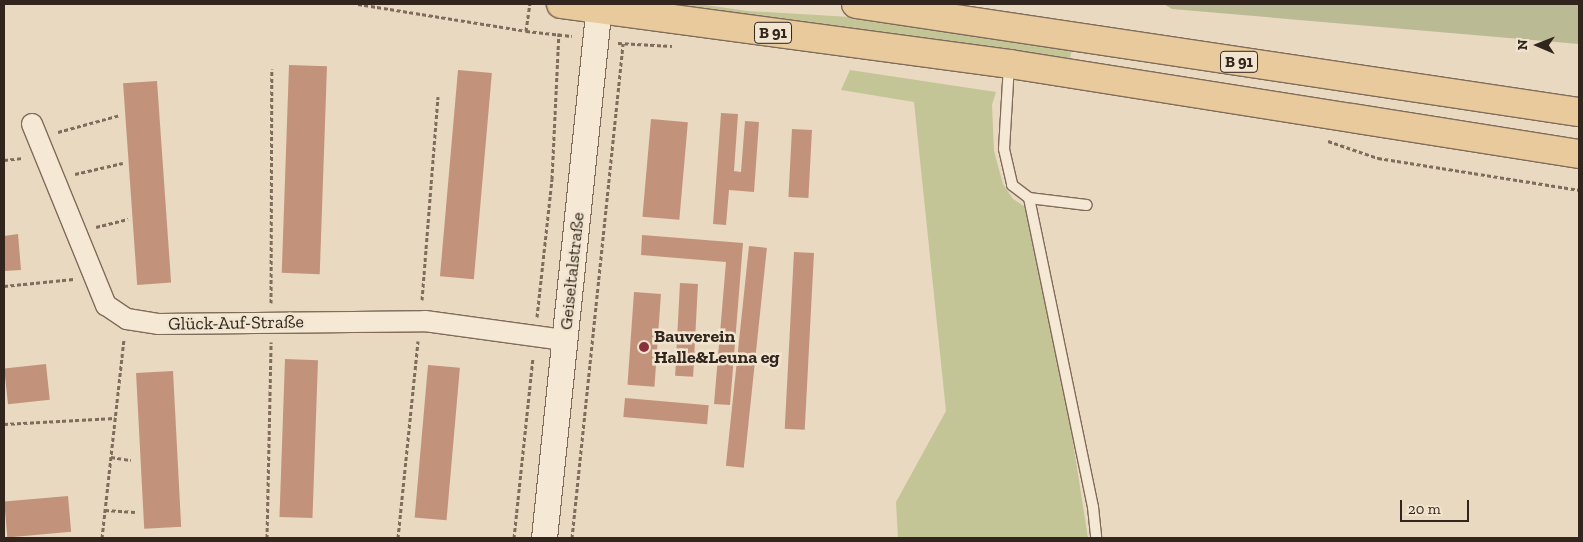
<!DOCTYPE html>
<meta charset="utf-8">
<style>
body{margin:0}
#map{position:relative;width:1583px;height:542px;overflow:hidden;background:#e9d9c1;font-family:"Zilla Slab",serif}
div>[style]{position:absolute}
.green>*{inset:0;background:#c4c597}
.cemetery>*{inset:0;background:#babb95}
.building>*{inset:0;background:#c3927b;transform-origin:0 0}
.path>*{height:3px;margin-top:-1.5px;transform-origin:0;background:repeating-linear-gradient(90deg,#816b5b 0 4px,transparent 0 6.5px)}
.roads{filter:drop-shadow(1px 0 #816b5b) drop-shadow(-1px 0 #816b5b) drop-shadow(0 1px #816b5b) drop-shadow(0 -1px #816b5b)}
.service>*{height:10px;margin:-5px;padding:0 5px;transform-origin:5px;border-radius:5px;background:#f5e8d4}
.minor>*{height:20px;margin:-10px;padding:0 10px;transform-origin:10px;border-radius:10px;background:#f5e8d4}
.tertiary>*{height:25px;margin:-12.5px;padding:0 12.5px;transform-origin:12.5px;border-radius:12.5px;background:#f5e8d4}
.primary>*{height:28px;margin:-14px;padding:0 14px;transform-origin:14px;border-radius:14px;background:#e9ca9c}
.dots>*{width:14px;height:14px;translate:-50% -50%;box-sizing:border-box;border:2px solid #f1e5d0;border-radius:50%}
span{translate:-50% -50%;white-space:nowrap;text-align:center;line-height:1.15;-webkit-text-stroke:5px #f1e5d0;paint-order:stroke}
.shield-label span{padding:1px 4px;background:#f1e5d0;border:1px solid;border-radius:4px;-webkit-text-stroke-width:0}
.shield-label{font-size:16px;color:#32251d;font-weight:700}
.street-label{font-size:18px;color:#32251d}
.poi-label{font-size:18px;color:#32251d;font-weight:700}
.left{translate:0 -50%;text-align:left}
.frame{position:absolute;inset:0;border:5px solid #32251d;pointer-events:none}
.north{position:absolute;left:1513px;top:20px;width:50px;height:50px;-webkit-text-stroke:4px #f1e5d0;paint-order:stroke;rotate:271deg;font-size:14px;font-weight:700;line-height:20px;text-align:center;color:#32251d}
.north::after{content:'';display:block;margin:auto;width:18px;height:22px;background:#32251d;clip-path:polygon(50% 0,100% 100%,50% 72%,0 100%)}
.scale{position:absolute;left:1400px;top:500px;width:69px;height:22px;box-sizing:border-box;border:2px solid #32251d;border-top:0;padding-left:6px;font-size:15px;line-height:18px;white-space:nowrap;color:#32251d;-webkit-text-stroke:4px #f1e5d0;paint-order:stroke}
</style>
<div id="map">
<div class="green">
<i style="clip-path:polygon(644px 4px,698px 4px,748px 11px,851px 17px,1072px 48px,1070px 59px)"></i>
<i style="clip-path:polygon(850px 70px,996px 92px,992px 105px,994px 151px,1003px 184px,1013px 199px,1027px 208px,1062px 372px,1088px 538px,898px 538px,896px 502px,946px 411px,914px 102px,841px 90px)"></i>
</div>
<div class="cemetery">
<i style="clip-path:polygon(1164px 4px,1579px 4px,1579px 44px,1172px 9px)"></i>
</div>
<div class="building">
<i style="left:289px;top:65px;width:38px;height:208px;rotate:2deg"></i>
<i style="left:458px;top:70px;width:34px;height:207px;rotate:5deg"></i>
<i style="left:157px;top:81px;width:202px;height:34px;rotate:86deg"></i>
<i style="clip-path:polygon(721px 113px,738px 114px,734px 171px,741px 172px,745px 121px,759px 122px,754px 192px,729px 190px,726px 225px,713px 224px)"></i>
<i style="left:651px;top:119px;width:37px;height:98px;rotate:5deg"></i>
<i style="left:792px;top:129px;width:20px;height:68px;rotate:3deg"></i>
<i style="clip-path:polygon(18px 234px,21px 270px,4px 271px,4px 236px)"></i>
<i style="clip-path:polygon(642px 235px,743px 243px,730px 405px,714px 404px,726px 262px,641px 255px)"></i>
<i style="left:749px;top:246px;width:18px;height:221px;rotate:6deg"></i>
<i style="left:794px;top:252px;width:20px;height:177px;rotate:3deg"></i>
<i style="left:680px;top:283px;width:18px;height:93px;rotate:3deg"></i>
<i style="left:634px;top:292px;width:27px;height:93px;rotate:4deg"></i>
<i style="left:285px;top:359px;width:33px;height:158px;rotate:2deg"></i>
<i style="left:46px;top:364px;width:36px;height:42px;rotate:84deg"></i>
<i style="left:428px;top:365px;width:32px;height:153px;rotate:5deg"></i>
<i style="left:173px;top:371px;width:156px;height:37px;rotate:87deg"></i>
<i style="left:625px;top:398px;width:84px;height:19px;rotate:5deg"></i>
<i style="left:68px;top:496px;width:36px;height:64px;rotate:85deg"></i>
</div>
<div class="path">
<i style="left:358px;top:4px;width:170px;rotate:9.1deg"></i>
<i style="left:526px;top:31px;width:46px;rotate:6.2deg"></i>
<i style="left:526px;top:31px;width:27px;rotate:-82deg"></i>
<i style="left:618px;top:43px;width:54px;rotate:3.2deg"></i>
<i style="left:58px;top:132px;width:64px;rotate:-15.3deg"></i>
<i style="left:1328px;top:141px;width:53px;rotate:18.8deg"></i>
<i style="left:1378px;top:158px;width:204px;rotate:9deg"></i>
<i style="left:4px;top:160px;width:18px;rotate:-6deg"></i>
<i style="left:75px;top:174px;width:49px;rotate:-12.9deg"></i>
<i style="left:96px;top:227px;width:33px;rotate:-14deg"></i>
<i style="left:4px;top:286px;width:70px;rotate:-5.7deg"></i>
<i style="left:422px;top:300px;width:204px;rotate:-85.5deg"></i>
<i style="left:271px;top:303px;width:234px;rotate:-89.8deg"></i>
<i style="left:537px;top:317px;width:139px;rotate:-83.8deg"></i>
<i style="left:552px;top:179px;width:146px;rotate:-87.3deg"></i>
<i style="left:4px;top:424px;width:111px;rotate:-3.1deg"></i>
<i style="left:111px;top:457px;width:20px;rotate:9deg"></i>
<i style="left:105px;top:510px;width:30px;rotate:4deg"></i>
<i style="left:102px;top:538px;width:199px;rotate:-83.7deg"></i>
<i style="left:267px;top:538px;width:196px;rotate:-88.8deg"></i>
<i style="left:398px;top:538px;width:198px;rotate:-84.2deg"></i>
<i style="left:514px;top:538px;width:181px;rotate:-84deg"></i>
<i style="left:572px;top:538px;width:497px;rotate:-84.1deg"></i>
</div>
<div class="roads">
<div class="service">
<i style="left:1009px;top:65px;width:84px;rotate:93.4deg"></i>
<i style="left:1004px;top:149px;width:37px;rotate:77deg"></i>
<i style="left:1012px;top:185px;width:21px;rotate:37deg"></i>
<i style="left:1029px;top:198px;width:58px;rotate:6.9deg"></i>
<i style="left:1029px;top:198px;width:316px;rotate:78.3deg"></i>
<i style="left:1093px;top:507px;width:31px;rotate:84deg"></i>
</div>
<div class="minor">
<i style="left:32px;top:124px;width:196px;rotate:67.8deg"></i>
<i style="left:106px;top:305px;width:25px;rotate:34deg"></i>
<i style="left:127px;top:319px;width:31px;rotate:9deg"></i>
<i style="left:158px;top:324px;width:267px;rotate:-0.6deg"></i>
<i style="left:425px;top:321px;width:140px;rotate:7.8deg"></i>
</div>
<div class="tertiary">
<i style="left:544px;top:538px;width:537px;rotate:-84.12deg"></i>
</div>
<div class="primary">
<i style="left:561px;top:4px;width:453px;rotate:7.6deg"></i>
<i style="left:1010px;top:64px;width:576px;rotate:8.99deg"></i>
<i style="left:856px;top:4px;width:731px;rotate:8.5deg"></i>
</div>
</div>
<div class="dots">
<i style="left:644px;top:347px;background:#8a313a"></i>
</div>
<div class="shield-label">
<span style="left:773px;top:33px">B 91</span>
<span style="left:1239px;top:62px">B 91</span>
</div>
<div class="street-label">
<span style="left:572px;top:271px;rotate:-84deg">Geiseltalstraße</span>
<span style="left:236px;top:323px;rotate:-1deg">Glück-Auf-Straße</span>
</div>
<div class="poi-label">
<span class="left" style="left:654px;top:347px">Bauverein<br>Halle&amp;Leuna eg</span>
</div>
<div class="frame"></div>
<div class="north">N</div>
<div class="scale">20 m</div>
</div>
